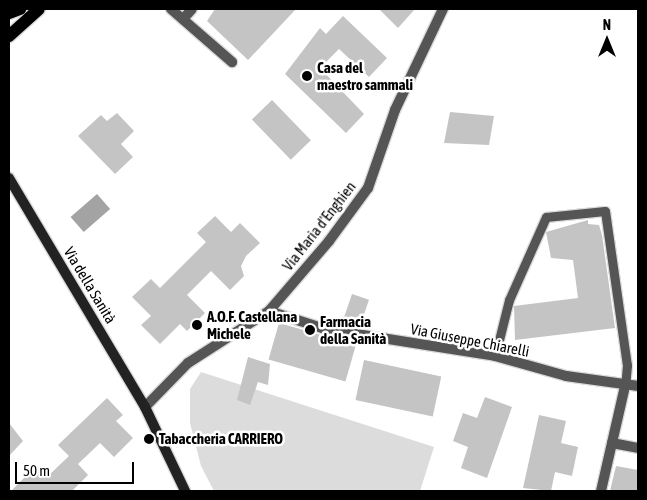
<!DOCTYPE html>
<meta charset="utf-8">
<style>
body{margin:0}
#map{position:relative;width:647px;height:500px;overflow:hidden;background:#fff;font-family:"Asap Condensed",sans-serif}
div>[style]{position:absolute}
.green>*{inset:0;background:#dcdcdc}
.water>*{inset:0;background:#a3a3a3;transform-origin:0 0}
.building>*{inset:0;background:#c4c4c4;transform-origin:0 0}
.roads{filter:drop-shadow(1px 0 #dbdbdb) drop-shadow(-1px 0 #dbdbdb) drop-shadow(0 1px #dbdbdb) drop-shadow(0 -1px #dbdbdb)}
.service>*{height:9px;margin:-4.5px;padding:0 4.5px;transform-origin:4.5px;border-radius:4.5px;background:#555}
.minor>*{height:10px;margin:-5px;padding:0 5px;transform-origin:5px;border-radius:5px;background:#555}
.secondary>*{height:10px;margin:-5px;padding:0 5px;transform-origin:5px;border-radius:5px;background:#222}
.primary>*{height:12px;margin:-6px;padding:0 6px;transform-origin:6px;border-radius:6px;background:#000}
.dots>*{width:14px;height:14px;translate:-50% -50%;box-sizing:border-box;border:2px solid #fff;border-radius:50%}
span{translate:-50% -50%;white-space:nowrap;text-align:center;line-height:1.15;-webkit-text-stroke:5px #fff;paint-order:stroke}
.poi-label{font-size:15px;color:#000;font-weight:700}
.left{translate:0 -50%;text-align:left}
.street-label{font-size:15px;color:#000}
.frame{position:absolute;inset:0;border:10px solid #000;pointer-events:none}
.north{position:absolute;left:582px;top:15px;width:50px;height:50px;-webkit-text-stroke:4px #fff;paint-order:stroke;rotate:0deg;font-size:14px;font-weight:700;line-height:20px;text-align:center;color:#000}
.north::after{content:'';display:block;margin:auto;width:18px;height:22px;background:#000;clip-path:polygon(50% 0,100% 100%,50% 72%,0 100%)}
.scale{position:absolute;left:15px;top:462px;width:119px;height:22px;box-sizing:border-box;border:2px solid #000;border-top:0;padding-left:6px;font-size:15px;line-height:18px;white-space:nowrap;color:#000;-webkit-text-stroke:4px #fff;paint-order:stroke}
</style>
<div id="map">
<div class="green">
<i style="clip-path:polygon(201px 372px,434px 447px,420px 491px,214px 491px,201px 466px,190px 423px,190px 389px)"></i>
</div>
<div class="water">
<i style="left:97px;top:194px;width:20px;height:35px;rotate:49deg"></i>
</div>
<div class="building">
<i style="clip-path:polygon(215px 9px,296px 9px,248px 60px,207px 21px)"></i>
<i style="clip-path:polygon(379px 9px,415px 9px,398px 28px)"></i>
<i style="clip-path:polygon(343px 16px,387px 58px,369px 77px,339px 49px,320px 68px,364px 114px,346px 133px,285px 74px,320px 28px,326px 34px)"></i>
<i style="left:272px;top:100px;width:56px;height:28px;rotate:46deg"></i>
<i style="clip-path:polygon(450px 112px,494px 116px,489px 145px,444px 143px)"></i>
<i style="clip-path:polygon(117px 113px,134px 131px,121px 144px,133px 157px,115px 174px,78px 136px,101px 115px,107px 121px)"></i>
<i style="clip-path:polygon(215px 216px,231px 232px,240px 223px,260px 243px,246px 256px,241px 266px,244px 276px,230px 290px,211px 271px,187px 295px,205px 313px,187px 331px,180px 324px,160px 344px,141px 325px,151px 316px,132px 297px,151px 279px,160px 288px,206px 242px,197px 233px)"></i>
<i style="clip-path:polygon(588px 220px,588px 224px,599px 225px,602px 235px,615px 328px,515px 340px,514px 306px,578px 298px,573px 260px,551px 258px,546px 232px)"></i>
<i style="left:352px;top:294px;width:18px;height:25px;rotate:19deg"></i>
<i style="left:279px;top:323px;width:80px;height:38px;rotate:16deg"></i>
<i style="clip-path:polygon(248px 357px,270px 364px,268px 385px,258px 382px,250px 405px,237px 400px)"></i>
<i style="left:364px;top:360px;width:79px;height:41px;rotate:12deg"></i>
<i style="clip-path:polygon(485px 397px,512px 407px,487px 478px,461px 468px,468px 447px,453px 441px,463px 413px,477px 418px)"></i>
<i style="clip-path:polygon(107px 398px,123px 415px,116px 421px,133px 438px,114px 457px,100px 443px,78px 464px,88px 475px,72px 491px,11px 491px,36px 466px,47px 477px,69px 456px,58px 445px)"></i>
<i style="clip-path:polygon(539px 415px,566px 421px,561px 443px,578px 447px,572px 476px,555px 472px,551px 491px,523px 488px)"></i>
<i style="clip-path:polygon(9px 423px,23px 441px,9px 456px)"></i>
<i style="clip-path:polygon(616px 466px,638px 470px,638px 491px,610px 491px)"></i>
</div>
<div class="roads">
<div class="service">
<i style="left:495px;top:356px;width:58px;rotate:-76deg"></i>
<i style="left:509px;top:300px;width:91px;rotate:-66deg"></i>
<i style="left:546px;top:217px;width:59px;rotate:-5.8deg"></i>
<i style="left:605px;top:211px;width:156px;rotate:81.9deg"></i>
<i style="left:627px;top:365px;width:21px;rotate:95deg"></i>
</div>
<div class="minor">
<i style="left:171px;top:9px;width:81px;rotate:41deg"></i>
<i style="left:183px;top:19px;width:13px;rotate:-48deg"></i>
<i style="left:269px;top:311px;width:59px;rotate:17.8deg"></i>
<i style="left:325px;top:329px;width:172px;rotate:9deg"></i>
<i style="left:495px;top:356px;width:74px;rotate:15.7deg"></i>
<i style="left:566px;top:376px;width:73px;rotate:7.9deg"></i>
<i style="left:145px;top:407px;width:62px;rotate:-45.7deg"></i>
<i style="left:188px;top:363px;width:96px;rotate:-32.7deg"></i>
<i style="left:269px;top:311px;width:92px;rotate:-49.4deg"></i>
<i style="left:329px;top:241px;width:66px;rotate:-53.7deg"></i>
<i style="left:368px;top:188px;width:83px;rotate:-70.9deg"></i>
<i style="left:395px;top:110px;width:112px;rotate:-64.6deg"></i>
<i style="left:612px;top:443px;width:26px;rotate:11deg"></i>
<i style="left:601px;top:491px;width:108px;rotate:-77.1deg"></i>
</div>
<div class="secondary">
<i style="left:9px;top:178px;width:266px;rotate:59.3deg"></i>
<i style="left:145px;top:407px;width:93px;rotate:64.5deg"></i>
</div>
<div class="primary">
<i style="left:9px;top:13px;width:12px;rotate:-20deg"></i>
<i style="left:9px;top:36px;width:40px;rotate:-42deg"></i>
</div>
</div>
<div class="dots">
<i style="left:307px;top:76px;background:#000"></i>
<i style="left:197px;top:325px;background:#000"></i>
<i style="left:310px;top:330px;background:#000"></i>
<i style="left:149px;top:439px;background:#000"></i>
</div>
<div class="poi-label">
<span class="left" style="left:317px;top:76px">Casa del<br>maestro sammali</span>
<span class="left" style="left:207px;top:325px">A.O.F. Castellana<br>Michele</span>
<span class="left" style="left:320px;top:330px">Farmacia<br>della Sanità</span>
<span class="left" style="left:159px;top:439px">Tabaccheria CARRIERO</span>
</div>
<div class="street-label">
<span style="left:319px;top:226px;rotate:-52deg">Via Maria d'Enghien</span>
<span style="left:90px;top:285px;rotate:59deg">Via della Sanità</span>
<span style="left:470px;top:340px;rotate:11deg">Via Giuseppe Chiarelli</span>
</div>
<div class="frame"></div>
<div class="north">N</div>
<div class="scale">50 m</div>
</div>
